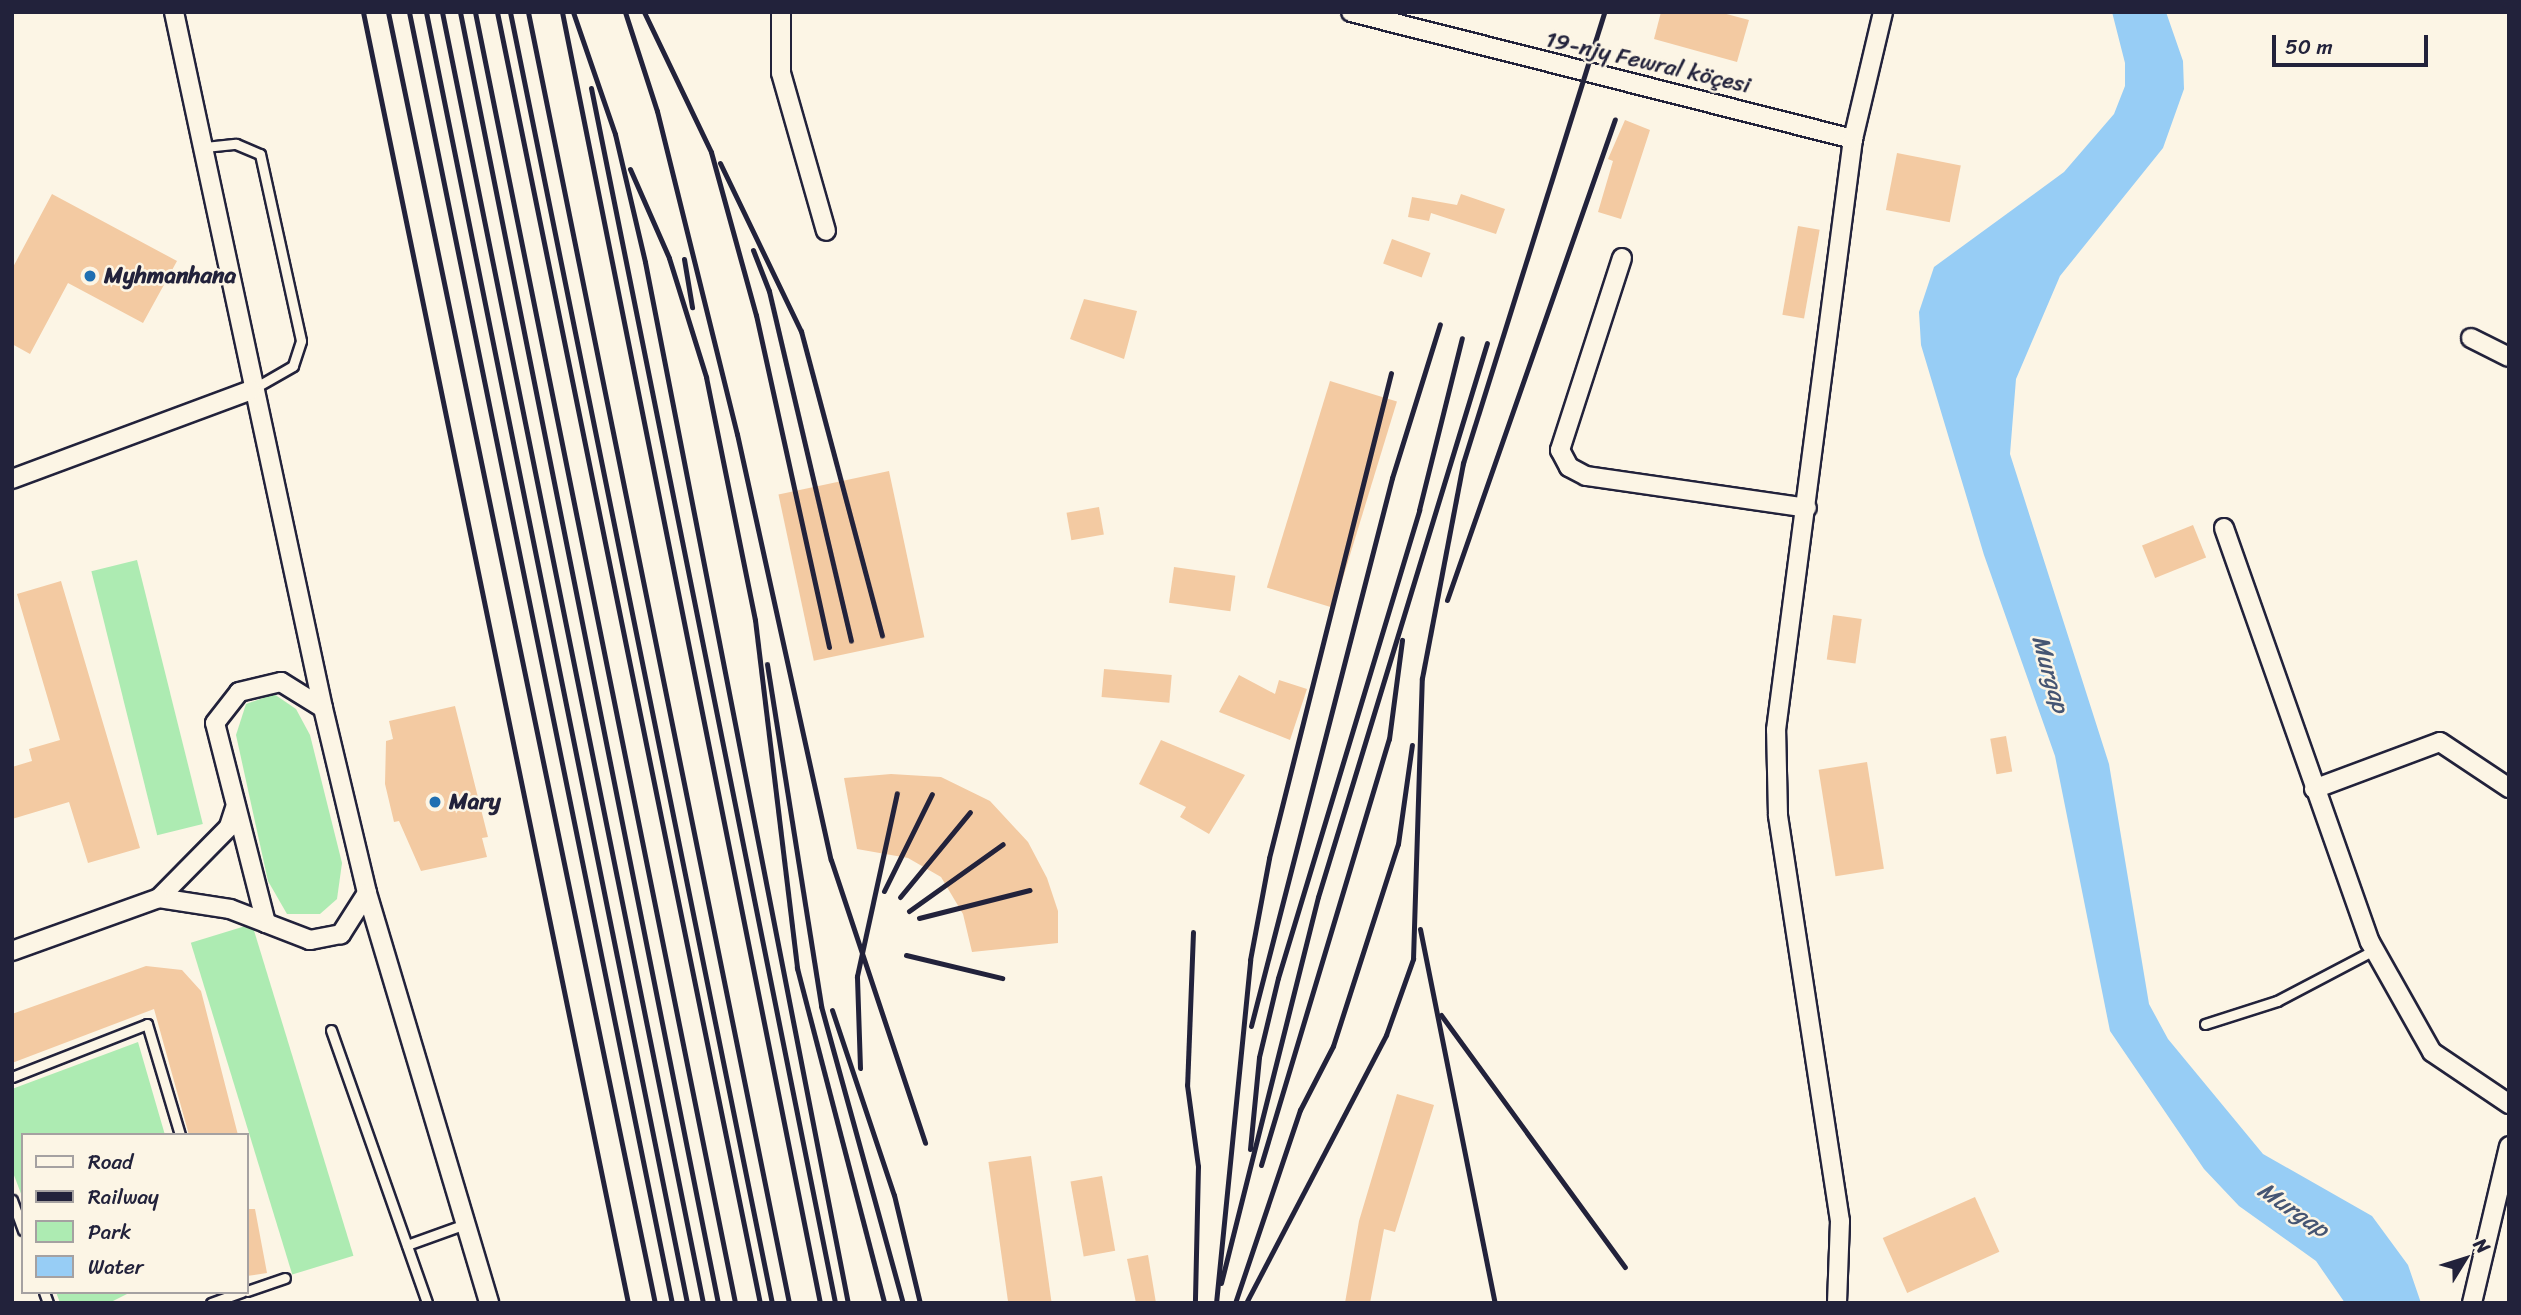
<!DOCTYPE html>
<meta charset="utf-8">
<style>
body{margin:0}
#map{position:relative;width:2521px;height:1315px;overflow:hidden;background:#fcf5e5;font-family:Sriracha,sans-serif}
div>[style]{position:absolute}
.green>*{inset:0;background:#adebb2;transform-origin:0 0}
.water>*{inset:0;background:#97cdf5}
.building>*{inset:0;background:#f3caa2;transform-origin:0 0}
.roads{filter:drop-shadow(2px 0 #22223b) drop-shadow(-2px 0 #22223b) drop-shadow(0 2px #22223b) drop-shadow(0 -2px #22223b)}
.lane>*{height:9px;margin:-4.5px;padding:0 4.5px;transform-origin:4.5px;border-radius:4.5px;background:#fcf5e5}
.street>*{height:18px;margin:-9px;padding:0 9px;transform-origin:9px;border-radius:9px;background:#fcf5e5}
.rail>*{height:5px;margin:-2.5px;padding:0 2.5px;transform-origin:2.5px;border-radius:2.5px;background:#22223b}
.dots>*{width:19px;height:19px;translate:-50% -50%;box-sizing:border-box;border:4px solid #fcf5e5;border-radius:50%}
span{translate:-50% -50%;white-space:nowrap;text-align:center;line-height:1.15;-webkit-text-stroke:5px #fcf5e5;paint-order:stroke}
.street-label{font-size:23px;color:#22223b}
.poi-label{font-size:23px;color:#22223b;font-weight:700}
.left{translate:0 -50%;text-align:left}
.water-label{font-size:24px;color:#455573;font-style:italic}
.frame{position:absolute;inset:0;border:14px solid #22223b;pointer-events:none}
.legend{position:absolute;left:21px;top:1133px;width:228px;height:161px;box-sizing:border-box;background:#fcf5e5;border:2px solid #a5a1a1;margin:0;padding:9px 12px;list-style:none;font-size:21px;color:#22223b}
.legend li{display:flex;align-items:center;gap:14px;height:35px}
.legend b{width:35px;border:2px solid #a5a1a1}
.north{position:absolute;left:2430px;top:1224px;width:70px;height:70px;-webkit-text-stroke:5px #fcf5e5;paint-order:stroke;rotate:52deg;font-size:19px;font-weight:700;line-height:28px;text-align:center;color:#22223b}
.north::after{content:'';display:block;margin:auto;width:24px;height:32px;background:#22223b;clip-path:polygon(50% 0,100% 100%,50% 72%,0 100%)}
.scale{position:absolute;left:2272px;top:35px;width:156px;height:32px;box-sizing:border-box;border:4px solid #22223b;border-top:0;padding-left:9px;font-size:21px;line-height:24px;white-space:nowrap;color:#22223b;-webkit-text-stroke:5px #fcf5e5;paint-order:stroke}
</style>
<div id="map">
<div class="green">
<i style="left:137px;top:560px;width:272px;height:47px;rotate:76deg"></i>
<i style="clip-path:polygon(274px 694px,296px 709px,310px 735px,342px 863px,337px 899px,320px 914px,287px 914px,268px 881px,236px 735px,246px 704px)"></i>
<i style="left:252px;top:924px;width:347px;height:64px;rotate:73deg"></i>
<i style="clip-path:polygon(138px 1042px,165px 1135px,23px 1135px,23px 1199px,12px 1170px,12px 1089px)"></i>
<i style="clip-path:polygon(56px 1292px,131px 1292px,109px 1303px,60px 1303px)"></i>
</div>
<div class="water">
<i style="clip-path:polygon(2112px 12px,2166px 12px,2183px 61px,2184px 89px,2163px 148px,2060px 276px,2016px 379px,2010px 454px,2109px 764px,2149px 1004px,2168px 1039px,2263px 1154px,2372px 1216px,2408px 1265px,2421px 1303px,2345px 1303px,2316px 1261px,2239px 1206px,2204px 1169px,2110px 1031px,2055px 756px,1984px 555px,1921px 345px,1919px 312px,1934px 267px,2064px 172px,2114px 114px,2125px 86px,2125px 63px)"></i>
</div>
<div class="building">
<i style="clip-path:polygon(1661px 12px,1719px 12px,1749px 20px,1737px 62px,1654px 39px)"></i>
<i style="clip-path:polygon(1625px 120px,1650px 130px,1621px 219px,1598px 212px,1613px 161px,1608px 159px)"></i>
<i style="left:1897px;top:153px;width:65px;height:58px;rotate:11deg"></i>
<i style="clip-path:polygon(52px 194px,177px 261px,143px 323px,68px 283px,30px 354px,12px 344px,12px 269px)"></i>
<i style="clip-path:polygon(1461px 194px,1505px 209px,1496px 234px,1431px 213px,1429px 221px,1408px 217px,1412px 197px,1457px 205px)"></i>
<i style="left:1798px;top:226px;width:22px;height:90px;rotate:10deg"></i>
<i style="left:1392px;top:239px;width:41px;height:26px;rotate:20deg"></i>
<i style="clip-path:polygon(1084px 299px,1137px 311px,1124px 359px,1070px 339px)"></i>
<i style="left:1330px;top:381px;width:70px;height:216px;rotate:17deg"></i>
<i style="left:889px;top:471px;width:170px;height:113px;rotate:78deg"></i>
<i style="left:1099px;top:507px;width:28px;height:33px;rotate:80deg"></i>
<i style="left:2193px;top:525px;width:35px;height:55px;rotate:68deg"></i>
<i style="left:1174px;top:567px;width:62px;height:36px;rotate:8deg"></i>
<i style="clip-path:polygon(61px 581px,140px 848px,88px 863px,69px 802px,12px 819px,12px 767px,32px 761px,29px 749px,60px 740px,17px 594px)"></i>
<i style="left:1833px;top:615px;width:29px;height:45px;rotate:8deg"></i>
<i style="left:1104px;top:669px;width:68px;height:28px;rotate:5deg"></i>
<i style="clip-path:polygon(1239px 675px,1275px 694px,1279px 680px,1307px 689px,1290px 740px,1219px 712px)"></i>
<i style="clip-path:polygon(455px 706px,488px 837px,482px 838px,487px 857px,421px 871px,399px 821px,394px 822px,385px 784px,386px 741px,393px 739px,389px 721px)"></i>
<i style="left:2006px;top:736px;width:36px;height:16px;rotate:80deg"></i>
<i style="clip-path:polygon(1161px 740px,1245px 775px,1209px 834px,1180px 817px,1186px 807px,1139px 784px)"></i>
<i style="left:1867px;top:762px;width:108px;height:49px;rotate:81deg"></i>
<i style="clip-path:polygon(891px 774px,941px 777px,990px 801px,1028px 842px,1047px 878px,1058px 911px,1058px 943px,972px 952px,963px 914px,941px 877px,908px 858px,857px 849px,844px 778px)"></i>
<i style="clip-path:polygon(146px 966px,182px 970px,201px 991px,238px 1135px,189px 1135px,154px 1009px,12px 1063px,12px 1014px)"></i>
<i style="clip-path:polygon(1397px 1094px,1434px 1105px,1395px 1232px,1384px 1229px,1370px 1303px,1345px 1303px,1359px 1221px)"></i>
<i style="left:1031px;top:1156px;width:148px;height:43px;rotate:82deg"></i>
<i style="left:1102px;top:1176px;width:76px;height:32px;rotate:80deg"></i>
<i style="left:1975px;top:1197px;width:60px;height:101px;rotate:66deg"></i>
<i style="clip-path:polygon(247px 1209px,255px 1209px,267px 1273px,247px 1276px)"></i>
<i style="clip-path:polygon(1148px 1255px,1156px 1303px,1136px 1303px,1127px 1259px)"></i>
</div>
<div class="roads">
<div class="lane">
<i style="left:205px;top:147px;width:31px;rotate:-6deg"></i>
<i style="left:236px;top:144px;width:26px;rotate:23deg"></i>
<i style="left:260px;top:154px;width:191px;rotate:77.6deg"></i>
<i style="left:301px;top:341px;width:26px;rotate:108deg"></i>
<i style="left:293px;top:366px;width:46px;rotate:150.1deg"></i>
<i style="left:2205px;top:1024px;width:76px;rotate:-17.7deg"></i>
<i style="left:2277px;top:1001px;width:110px;rotate:-27.7deg"></i>
<i style="left:331px;top:1030px;width:289px;rotate:70.6deg"></i>
<i style="left:12px;top:1077px;width:145px;rotate:-21.4deg"></i>
<i style="left:147px;top:1024px;width:116px;rotate:73.4deg"></i>
<i style="left:12px;top:1200px;width:32px;rotate:70deg"></i>
<i style="left:407px;top:1245px;width:62px;rotate:-19.9deg"></i>
<i style="left:247px;top:1291px;width:40px;rotate:-18.9deg"></i>
<i style="left:44px;top:1292px;width:12px;rotate:70deg"></i>
<i style="left:211px;top:1303px;width:33px;rotate:-20deg"></i>
</div>
<div class="street">
<i style="left:174px;top:12px;width:712px;rotate:77.92deg"></i>
<i style="left:781px;top:12px;width:61px;rotate:90deg"></i>
<i style="left:781px;top:73px;width:164px;rotate:74.1deg"></i>
<i style="left:1351px;top:12px;width:518px;rotate:14.2deg"></i>
<i style="left:1622px;top:258px;width:202px;rotate:107.9deg"></i>
<i style="left:1560px;top:450px;width:19px;rotate:62deg"></i>
<i style="left:1569px;top:467px;width:19px;rotate:28deg"></i>
<i style="left:1586px;top:476px;width:223px;rotate:8.2deg"></i>
<i style="left:2471px;top:338px;width:42px;rotate:26.6deg"></i>
<i style="left:12px;top:479px;width:255px;rotate:-20.4deg"></i>
<i style="left:2224px;top:528px;width:439px;rotate:70.6deg"></i>
<i style="left:2370px;top:942px;width:126px;rotate:60.6deg"></i>
<i style="left:2432px;top:1052px;width:93px;rotate:34deg"></i>
<i style="left:281px;top:682px;width:49px;rotate:31.8deg"></i>
<i style="left:323px;top:708px;width:190px;rotate:76.6deg"></i>
<i style="left:367px;top:893px;width:49px;rotate:122.4deg"></i>
<i style="left:341px;top:934px;width:32px;rotate:169deg"></i>
<i style="left:310px;top:940px;width:47px;rotate:-158.9deg"></i>
<i style="left:266px;top:923px;width:206px;rotate:-104.3deg"></i>
<i style="left:215px;top:723px;width:39px;rotate:-52deg"></i>
<i style="left:239px;top:692px;width:43px;rotate:-13.4deg"></i>
<i style="left:2314px;top:789px;width:134px;rotate:-20.5deg"></i>
<i style="left:2440px;top:742px;width:83px;rotate:33.7deg"></i>
<i style="left:235px;top:808px;width:20px;rotate:108deg"></i>
<i style="left:229px;top:827px;width:100px;rotate:134.6deg"></i>
<i style="left:159px;top:898px;width:72px;rotate:8.8deg"></i>
<i style="left:230px;top:909px;width:39px;rotate:21deg"></i>
<i style="left:367px;top:893px;width:428px;rotate:73.4deg"></i>
<i style="left:12px;top:951px;width:156px;rotate:-19.8deg"></i>
<i style="left:1837px;top:1303px;width:82px;rotate:-87.9deg"></i>
<i style="left:1840px;top:1221px;width:411px;rotate:-98.7deg"></i>
<i style="left:1778px;top:815px;width:85px;rotate:-91.3deg"></i>
<i style="left:1776px;top:730px;width:596px;rotate:-82.58deg"></i>
<i style="left:1853px;top:139px;width:130px;rotate:-76.7deg"></i>
<i style="left:2472px;top:1303px;width:161px;rotate:-76.7deg"></i>
</div>
</div>
<div class="rail">
<i style="left:363px;top:12px;width:1318px;rotate:78.4deg"></i>
<i style="left:388px;top:12px;width:1318px;rotate:78.32deg"></i>
<i style="left:409px;top:12px;width:1318px;rotate:78.49deg"></i>
<i style="left:426px;top:12px;width:1317px;rotate:78.57deg"></i>
<i style="left:442px;top:12px;width:1317px;rotate:78.57deg"></i>
<i style="left:460px;top:12px;width:1317px;rotate:78.7deg"></i>
<i style="left:475px;top:12px;width:1317px;rotate:78.61deg"></i>
<i style="left:497px;top:12px;width:1318px;rotate:78.49deg"></i>
<i style="left:510px;top:12px;width:1317px;rotate:78.53deg"></i>
<i style="left:528px;top:12px;width:1317px;rotate:78.57deg"></i>
<i style="left:562px;top:12px;width:1317px;rotate:78.7deg"></i>
<i style="left:573px;top:12px;width:129px;rotate:71deg"></i>
<i style="left:615px;top:134px;width:131px;rotate:76.8deg"></i>
<i style="left:645px;top:262px;width:1061px;rotate:78.97deg"></i>
<i style="left:625px;top:12px;width:104px;rotate:72.1deg"></i>
<i style="left:657px;top:111px;width:333px;rotate:76.1deg"></i>
<i style="left:737px;top:434px;width:436px;rotate:77.6deg"></i>
<i style="left:831px;top:860px;width:298px;rotate:71.6deg"></i>
<i style="left:644px;top:12px;width:155px;rotate:64.4deg"></i>
<i style="left:711px;top:152px;width:169px;rotate:74.6deg"></i>
<i style="left:756px;top:315px;width:340px;rotate:77.6deg"></i>
<i style="left:591px;top:88px;width:1239px;rotate:78.64deg"></i>
<i style="left:720px;top:163px;width:187px;rotate:64.3deg"></i>
<i style="left:801px;top:331px;width:315px;rotate:75.1deg"></i>
<i style="left:630px;top:169px;width:97px;rotate:66.3deg"></i>
<i style="left:669px;top:258px;width:125px;rotate:72.7deg"></i>
<i style="left:706px;top:377px;width:248px;rotate:78.6deg"></i>
<i style="left:755px;top:620px;width:351px;rotate:83.1deg"></i>
<i style="left:797px;top:968px;width:346px;rotate:75.4deg"></i>
<i style="left:753px;top:250px;width:44px;rotate:68.7deg"></i>
<i style="left:769px;top:291px;width:359px;rotate:76.8deg"></i>
<i style="left:684px;top:259px;width:49px;rotate:80.5deg"></i>
<i style="left:1447px;top:600px;width:509px;rotate:-70.75deg"></i>
<i style="left:767px;top:664px;width:346px;rotate:81deg"></i>
<i style="left:821px;top:1006px;width:308px;rotate:74.6deg"></i>
<i style="left:884px;top:891px;width:108px;rotate:-63.7deg"></i>
<i style="left:900px;top:897px;width:110px;rotate:-50.5deg"></i>
<i style="left:909px;top:911px;width:115px;rotate:-35.5deg"></i>
<i style="left:919px;top:918px;width:114px;rotate:-14.2deg"></i>
<i style="left:1420px;top:929px;width:381px;rotate:78.7deg"></i>
<i style="left:1193px;top:932px;width:153px;rotate:92.2deg"></i>
<i style="left:1187px;top:1085px;width:82px;rotate:82.3deg"></i>
<i style="left:1198px;top:1166px;width:137px;rotate:91.3deg"></i>
<i style="left:906px;top:955px;width:99px;rotate:13.5deg"></i>
<i style="left:832px;top:1010px;width:195px;rotate:71.5deg"></i>
<i style="left:894px;top:1195px;width:111px;rotate:76.5deg"></i>
<i style="left:1441px;top:1015px;width:312px;rotate:53.9deg"></i>
<i style="left:1251px;top:1026px;width:566px;rotate:-75.57deg"></i>
<i style="left:1392px;top:478px;width:161px;rotate:-72.7deg"></i>
<i style="left:860px;top:1068px;width:92px;rotate:-91.9deg"></i>
<i style="left:857px;top:976px;width:187px;rotate:-77.7deg"></i>
<i style="left:1250px;top:1149px;width:92px;rotate:-84.4deg"></i>
<i style="left:1259px;top:1057px;width:81px;rotate:-76.5deg"></i>
<i style="left:1278px;top:978px;width:489px;rotate:-73.2deg"></i>
<i style="left:1419px;top:510px;width:177px;rotate:-76deg"></i>
<i style="left:1261px;top:1165px;width:445px;rotate:-73.3deg"></i>
<i style="left:1389px;top:739px;width:100px;rotate:-82.5deg"></i>
<i style="left:1221px;top:1283px;width:398px;rotate:-75.9deg"></i>
<i style="left:1318px;top:897px;width:579px;rotate:-73.04deg"></i>
<i style="left:1216px;top:1303px;width:345px;rotate:-84.3deg"></i>
<i style="left:1250px;top:960px;width:104px;rotate:-79.4deg"></i>
<i style="left:1269px;top:858px;width:500px;rotate:-75.88deg"></i>
<i style="left:1235px;top:1303px;width:204px;rotate:-71.4deg"></i>
<i style="left:1300px;top:1110px;width:72px;rotate:-62.7deg"></i>
<i style="left:1333px;top:1046px;width:212px;rotate:-72.2deg"></i>
<i style="left:1398px;top:844px;width:100px;rotate:-82deg"></i>
<i style="left:1246px;top:1303px;width:302px;rotate:-62.4deg"></i>
<i style="left:1386px;top:1035px;width:81px;rotate:-70.4deg"></i>
<i style="left:1413px;top:959px;width:281px;rotate:-88.2deg"></i>
<i style="left:1422px;top:678px;width:219px;rotate:-79.2deg"></i>
<i style="left:1463px;top:463px;width:473px;rotate:-72.6deg"></i>
</div>
<div class="dots">
<i style="left:90px;top:276px;background:#1f6fb2"></i>
<i style="left:435px;top:802px;background:#1f6fb2"></i>
</div>
<div class="street-label">
<span style="left:1648px;top:63px;rotate:13deg">19-njy Fewral köçesi</span>
</div>
<div class="poi-label">
<span class="left" style="left:104px;top:276px">Myhmanhana</span>
<span class="left" style="left:449px;top:802px">Mary</span>
</div>
<div class="water-label">
<span style="left:2050px;top:674px;rotate:74deg">Murgap</span>
<span style="left:2293px;top:1210px;rotate:34deg">Murgap</span>
</div>
<div class="frame"></div>
<ul class="legend">
<li><b style="height:9px;background:#fcf5e5"></b>Road</li>
<li><b style="height:9px;background:#22223b"></b>Railway</li>
<li><b style="height:19px;background:#adebb2"></b>Park</li>
<li><b style="height:19px;background:#97cdf5"></b>Water</li>
</ul>
<div class="north">N</div>
<div class="scale">50 m</div>
</div>
